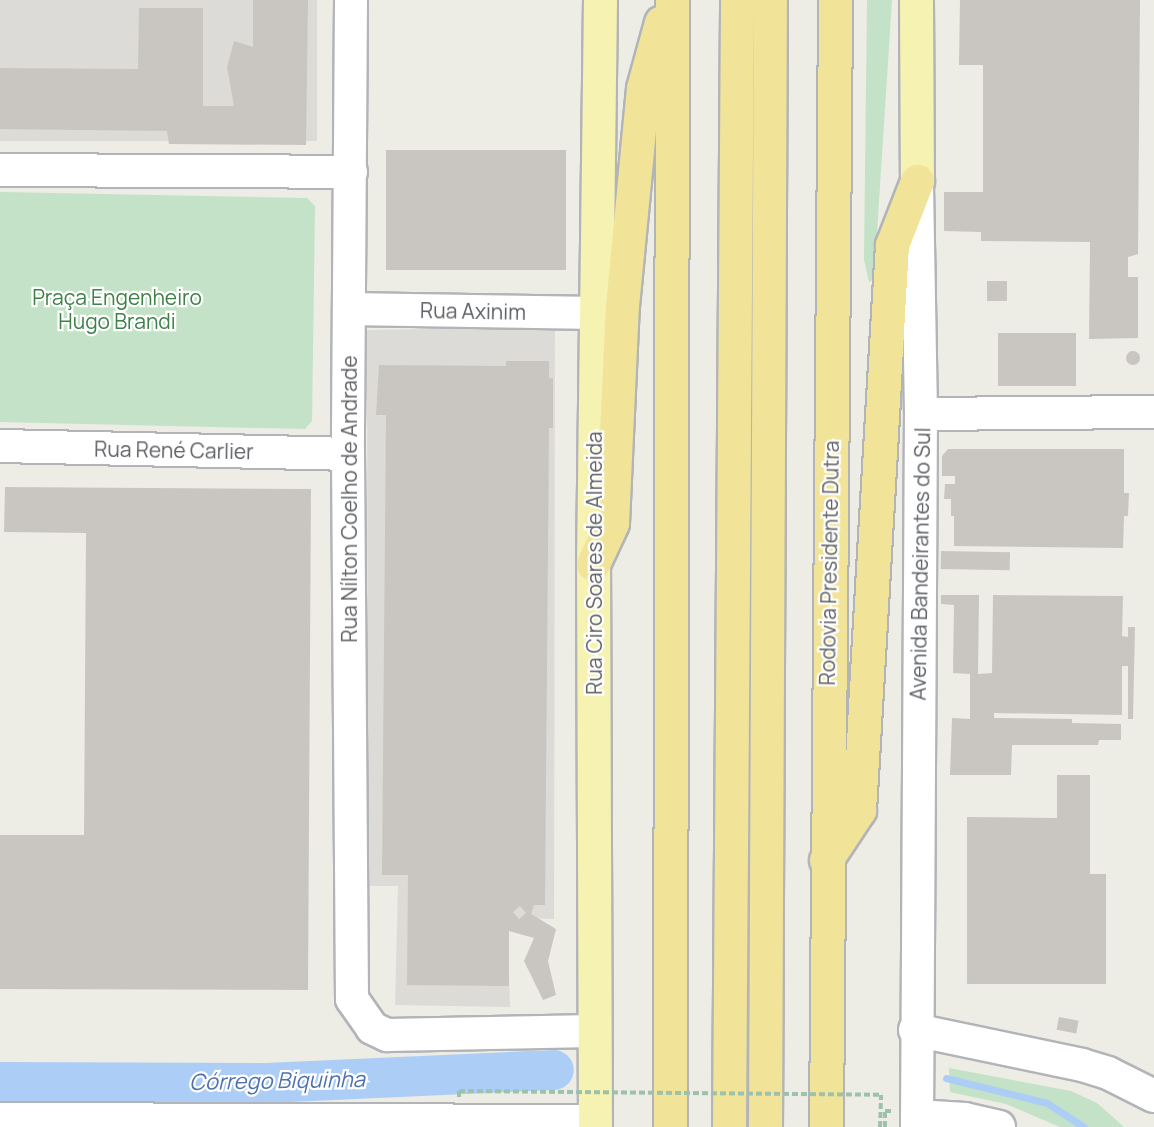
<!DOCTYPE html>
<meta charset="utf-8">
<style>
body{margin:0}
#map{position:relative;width:1154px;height:1127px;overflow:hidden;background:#edece5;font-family:Manrope,sans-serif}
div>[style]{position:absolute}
.industrial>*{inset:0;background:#dcdbd7;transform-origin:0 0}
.green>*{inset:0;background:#c4e2c7}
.stream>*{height:7px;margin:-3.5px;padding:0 3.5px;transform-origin:3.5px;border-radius:3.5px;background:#accdf5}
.river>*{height:40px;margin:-20px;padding:0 20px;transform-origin:20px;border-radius:20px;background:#accdf5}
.building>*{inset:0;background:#c9c6c1;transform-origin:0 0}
.round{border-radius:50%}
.path>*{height:4px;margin-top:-2px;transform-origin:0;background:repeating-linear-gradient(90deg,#9dc2ac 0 6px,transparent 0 9px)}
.roads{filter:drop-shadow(2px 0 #b2b4b8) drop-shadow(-2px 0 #b2b4b8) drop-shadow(0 2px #b2b4b8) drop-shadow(0 -2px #b2b4b8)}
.minor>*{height:32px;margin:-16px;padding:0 16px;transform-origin:16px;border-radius:16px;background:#fff}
.major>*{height:33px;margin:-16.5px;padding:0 16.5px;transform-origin:16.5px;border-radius:16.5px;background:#f6f2b1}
.highway>*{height:33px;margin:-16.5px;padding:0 16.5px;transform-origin:16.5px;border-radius:16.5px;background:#f1e498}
.path-bridge>*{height:4px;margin-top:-2px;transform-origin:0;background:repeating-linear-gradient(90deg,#9dc2ac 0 6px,transparent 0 9px)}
span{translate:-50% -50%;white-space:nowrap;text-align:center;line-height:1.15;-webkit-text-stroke:4.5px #fff;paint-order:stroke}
.park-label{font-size:21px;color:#3f8049}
.street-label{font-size:21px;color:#5c5f63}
.water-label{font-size:22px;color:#4f72ae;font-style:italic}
</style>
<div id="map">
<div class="industrial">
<i style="left:0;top:0;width:317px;height:141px"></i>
<i style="clip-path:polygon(555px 327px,554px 919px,507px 918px,510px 1007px,395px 1005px,398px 886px,368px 886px,367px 330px)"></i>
</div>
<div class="green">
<i style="clip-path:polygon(867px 0,892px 0,874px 279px,869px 282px,864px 260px)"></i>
<i style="clip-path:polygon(0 192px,307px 198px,315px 206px,312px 421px,305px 429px,0 422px)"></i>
<i style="clip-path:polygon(949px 1068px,1071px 1091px,1097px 1103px,1124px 1127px,1060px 1127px,1006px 1104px,950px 1092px)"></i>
</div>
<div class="stream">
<i style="left:946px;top:1078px;width:104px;rotate:13.9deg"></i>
<i style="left:1047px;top:1103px;width:44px;rotate:33deg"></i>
</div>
<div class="river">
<i style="left:0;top:1082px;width:267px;rotate:0.2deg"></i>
<i style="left:267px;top:1083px;width:287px;rotate:-2.6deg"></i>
</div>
<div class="building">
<i style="clip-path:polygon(253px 0,308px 0,306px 145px,169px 144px,167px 131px,0 129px,0 68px,138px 69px,139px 8px,203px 8px,203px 106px,234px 106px,227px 67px,234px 41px,253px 47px)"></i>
<i style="clip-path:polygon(960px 0,1140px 0,1138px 254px,1128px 257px,1128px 277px,1138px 277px,1138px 338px,1089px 339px,1090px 242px,981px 241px,981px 232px,944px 231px,944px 192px,983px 192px,983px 65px,959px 65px)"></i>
<i style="left:386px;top:150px;width:180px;height:120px"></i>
<i style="left:987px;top:281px;width:20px;height:20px"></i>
<i style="left:998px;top:333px;width:78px;height:53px"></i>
<i class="round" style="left:1126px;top:351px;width:14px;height:14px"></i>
<i style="clip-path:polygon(evenodd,506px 361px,549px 361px,549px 378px,553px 378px,553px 428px,549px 428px,545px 905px,534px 905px,531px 914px,556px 929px,548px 961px,556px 995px,543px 1000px,524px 961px,534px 938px,509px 931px,509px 986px,407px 985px,408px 875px,382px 875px,386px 415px,376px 415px,379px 365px,506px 366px,506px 361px,520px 906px,526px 913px,519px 919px,513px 912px,520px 906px)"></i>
<i style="clip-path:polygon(948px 449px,1124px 449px,1124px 493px,1129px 493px,1128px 516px,1124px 516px,1123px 548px,954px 546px,954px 516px,951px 516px,951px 499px,944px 499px,945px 484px,955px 484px,955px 476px,942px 476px,942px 456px)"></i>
<i style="clip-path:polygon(5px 487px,311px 489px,308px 990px,0 989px,0 835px,84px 835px,86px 533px,4px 532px)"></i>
<i style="left:941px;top:551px;width:69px;height:18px;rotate:1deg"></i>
<i style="clip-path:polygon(941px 595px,979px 595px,978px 674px,992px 673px,993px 595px,1123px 596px,1122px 636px,1128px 637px,1128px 627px,1135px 627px,1133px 719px,1128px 719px,1128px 666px,1122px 666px,1122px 715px,994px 713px,994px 718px,1072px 719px,1072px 723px,1121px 724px,1121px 740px,1099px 740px,1098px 745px,1012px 745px,1011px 775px,950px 775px,952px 718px,970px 719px,970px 674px,953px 673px,954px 605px,941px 604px)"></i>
<i style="clip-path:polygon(1057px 775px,1090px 775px,1090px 874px,1106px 874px,1106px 984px,967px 984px,967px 817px,1057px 818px)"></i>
<i style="left:1059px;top:1017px;width:20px;height:13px;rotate:11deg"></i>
</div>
<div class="path">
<i style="left:880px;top:1127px;width:32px;rotate:-88deg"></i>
<i style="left:885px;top:1127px;width:16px;rotate:-90deg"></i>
<i style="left:885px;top:1111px;width:7px"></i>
</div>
<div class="roads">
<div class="minor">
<i style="left:351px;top:0;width:454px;rotate:90.4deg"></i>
<i style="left:348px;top:454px;width:545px;rotate:89.58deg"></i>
<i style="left:352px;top:999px;width:35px;rotate:55deg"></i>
<i style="left:372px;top:1028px;width:17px;rotate:25deg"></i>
<i style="left:387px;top:1035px;width:207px;rotate:-1.1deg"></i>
<i style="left:0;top:170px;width:351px;rotate:0.3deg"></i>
<i style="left:349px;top:309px;width:248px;rotate:0.9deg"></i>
<i style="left:921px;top:414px;width:233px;rotate:-0.5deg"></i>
<i style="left:0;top:446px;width:348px;rotate:1.3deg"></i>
<i style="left:915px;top:1030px;width:171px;rotate:11.8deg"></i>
<i style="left:1082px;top:1065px;width:27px;rotate:17deg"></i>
<i style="left:1108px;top:1073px;width:51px;rotate:26.6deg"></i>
<i style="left:917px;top:1116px;width:48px;rotate:3.6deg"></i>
<i style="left:965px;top:1119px;width:35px;rotate:13deg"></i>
<i style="left:0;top:1119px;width:595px;rotate:0.19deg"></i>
<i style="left:917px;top:1127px;width:713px;rotate:-89.68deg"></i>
<i style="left:921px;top:414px;width:233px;rotate:-91deg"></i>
</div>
<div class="major">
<i style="left:916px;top:0;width:181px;rotate:89.7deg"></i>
<i style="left:595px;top:1127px;width:563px;rotate:-90.2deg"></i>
<i style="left:593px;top:564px;width:564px;rotate:-89.29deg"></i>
</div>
<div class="highway">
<i style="left:593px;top:564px;width:45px;rotate:-65.1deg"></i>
<i style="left:612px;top:523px;width:217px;rotate:-87.4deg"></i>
<i style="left:622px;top:306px;width:219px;rotate:-84.5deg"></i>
<i style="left:643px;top:88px;width:68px;rotate:-74.7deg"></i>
<i style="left:826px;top:860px;width:60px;rotate:-56.6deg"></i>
<i style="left:859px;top:810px;width:566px;rotate:-86.66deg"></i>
<i style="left:892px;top:245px;width:69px;rotate:-68.7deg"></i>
<i style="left:670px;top:1127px;width:1127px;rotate:-89.9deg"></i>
<i style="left:729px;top:1127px;width:1127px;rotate:-89.59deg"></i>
<i style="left:765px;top:1127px;width:1127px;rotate:-89.75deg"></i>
<i style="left:826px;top:1127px;width:1127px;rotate:-89.54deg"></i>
</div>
</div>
<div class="path-bridge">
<i style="left:459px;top:1097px;width:6px;rotate:-90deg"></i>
<i style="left:459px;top:1091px;width:422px;rotate:0.5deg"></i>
</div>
<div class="park-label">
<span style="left:117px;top:309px">Praça Engenheiro<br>Hugo Brandi</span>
</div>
<div class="street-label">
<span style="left:473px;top:311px;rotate:1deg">Rua Axinim</span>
<span style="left:174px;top:450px;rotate:1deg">Rua René Carlier</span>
<span style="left:349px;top:499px;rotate:-90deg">Rua Nílton Coelho de Andrade</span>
<span style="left:594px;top:563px;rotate:-90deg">Rua Ciro Soares de Almeida</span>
<span style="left:829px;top:563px;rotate:-89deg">Rodovia Presidente Dutra</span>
<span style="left:920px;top:564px;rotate:-89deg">Avenida Bandeirantes do Sul</span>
</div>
<div class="water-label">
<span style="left:277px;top:1081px;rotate:-1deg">Córrego Biquinha</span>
</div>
</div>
